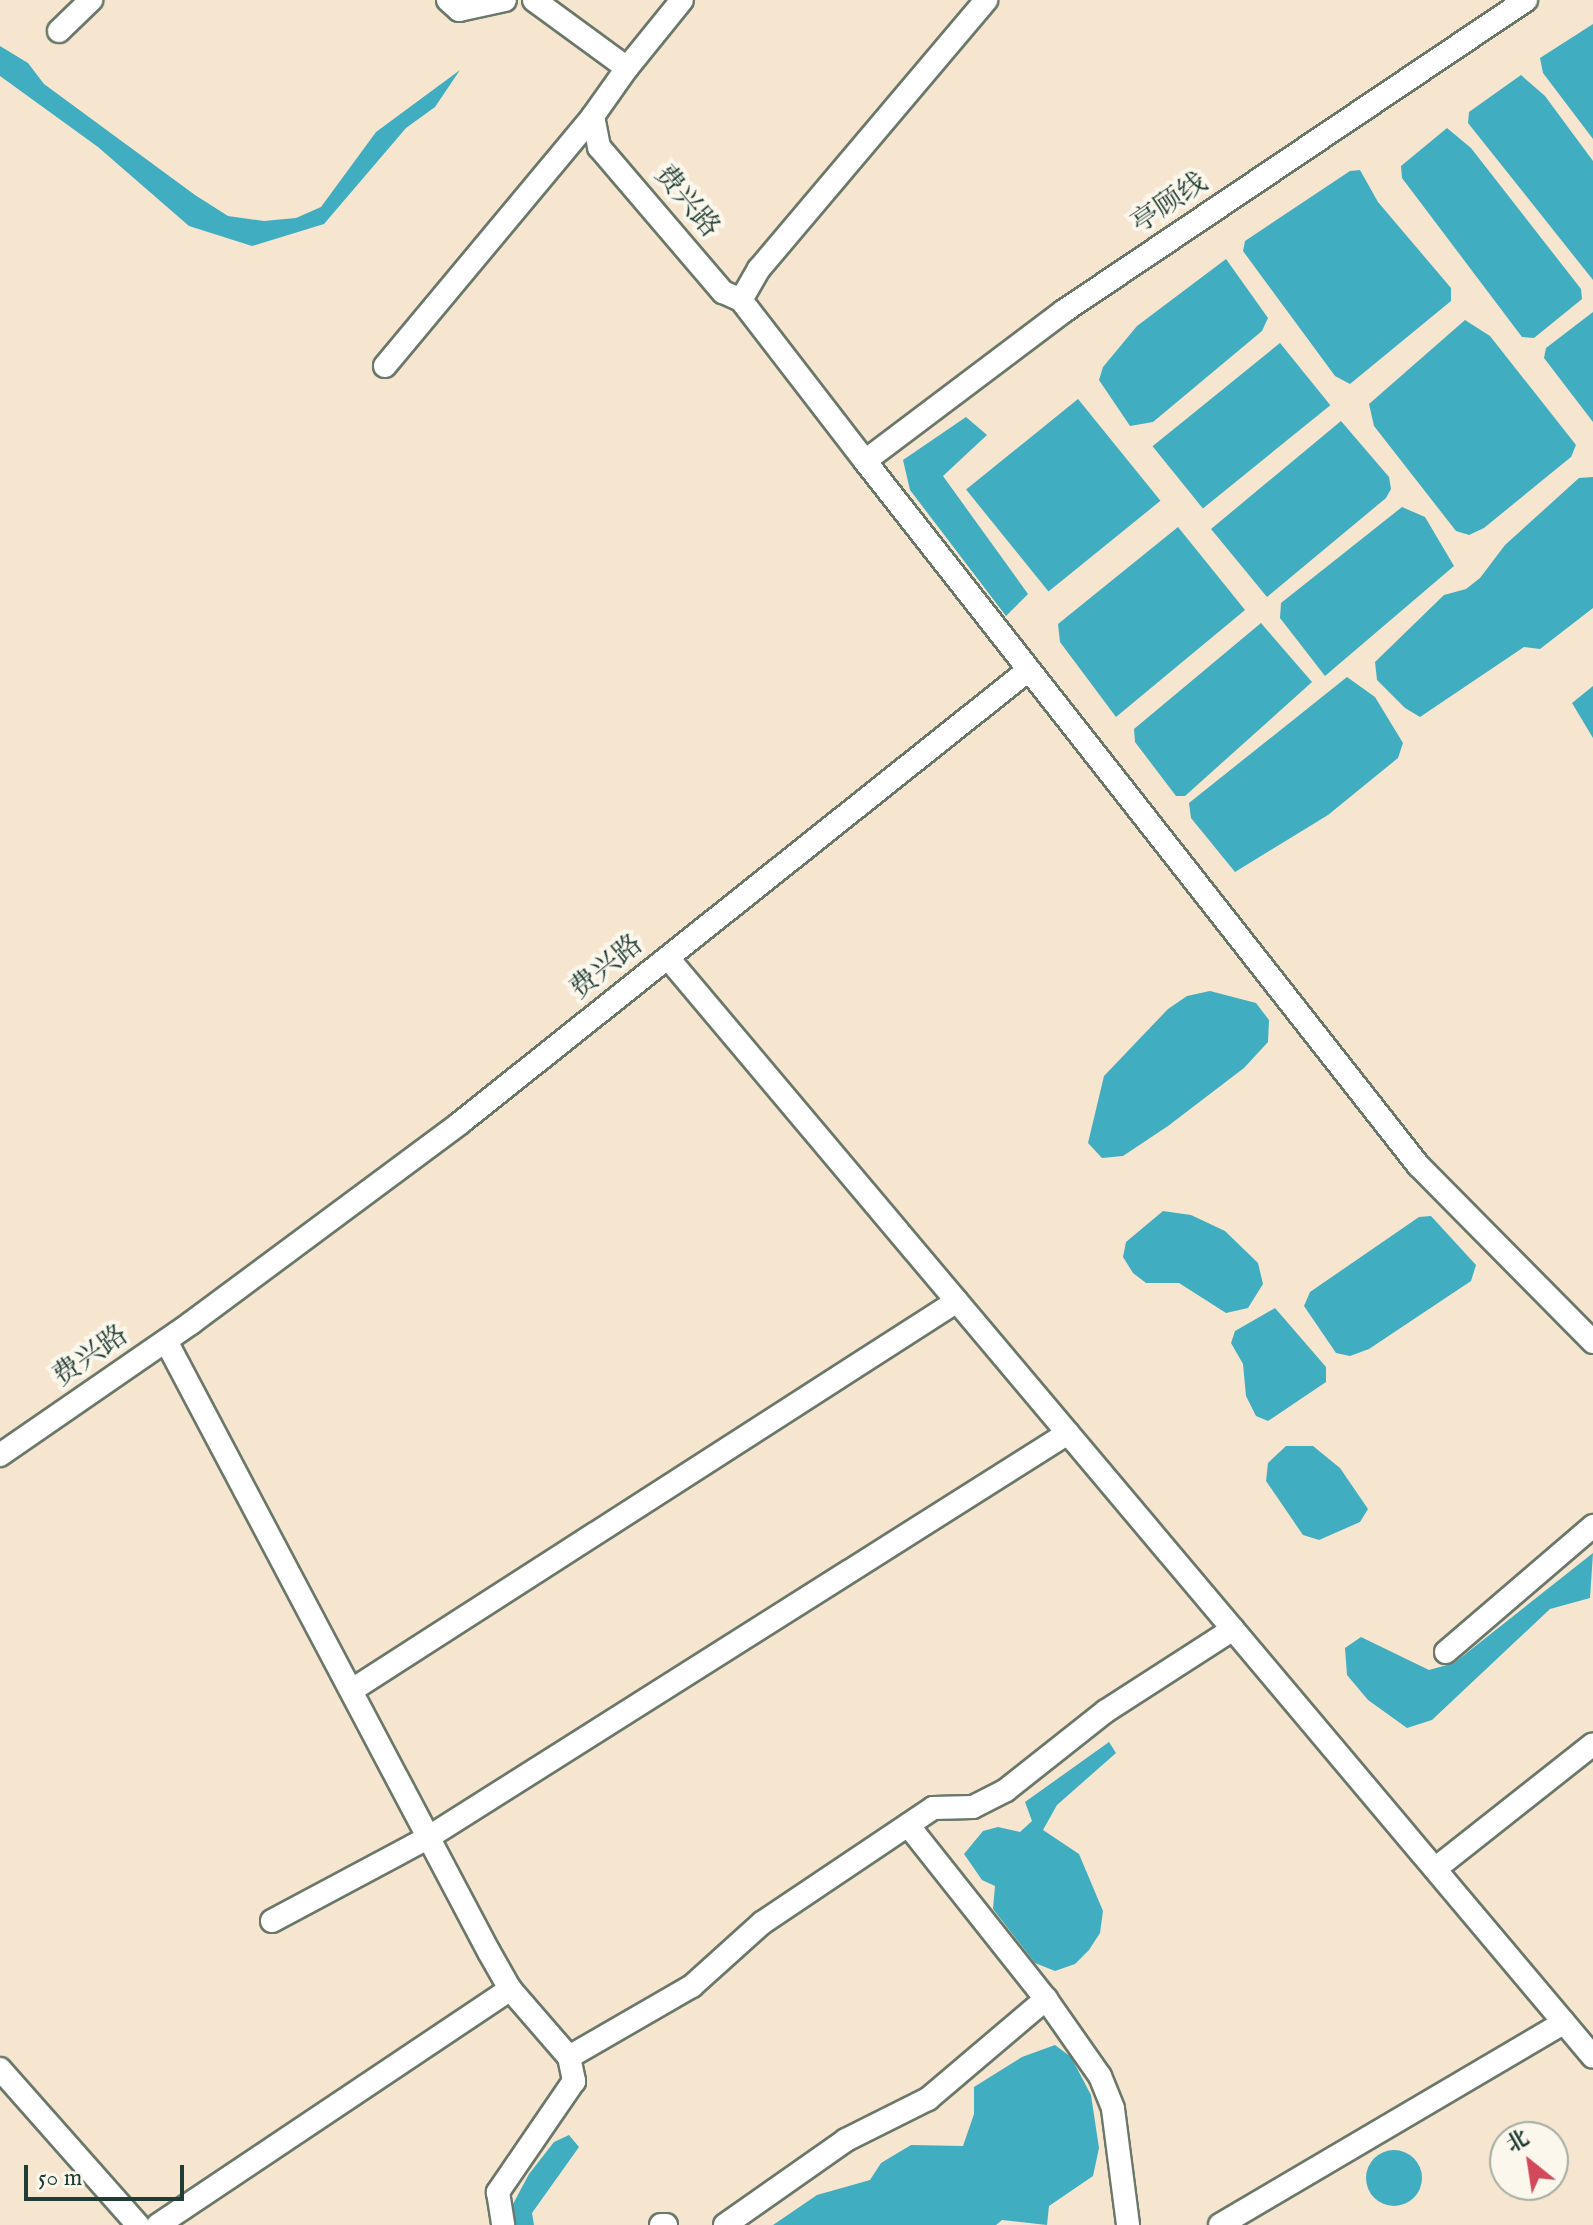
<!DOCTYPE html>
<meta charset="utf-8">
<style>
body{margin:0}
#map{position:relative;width:1593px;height:2225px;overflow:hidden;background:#f6e6cf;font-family:"IM FELL English","Noto Serif SC",serif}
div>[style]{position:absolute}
.water>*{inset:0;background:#41adc0;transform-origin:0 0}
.round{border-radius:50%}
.roads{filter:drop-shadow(2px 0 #6a786a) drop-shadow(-2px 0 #6a786a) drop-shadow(0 2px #6a786a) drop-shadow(0 -2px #6a786a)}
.street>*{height:22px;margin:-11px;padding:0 11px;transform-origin:11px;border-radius:11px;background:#fff}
span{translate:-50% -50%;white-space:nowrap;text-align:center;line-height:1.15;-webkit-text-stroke:8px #fbf7ec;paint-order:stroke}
.street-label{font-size:28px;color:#1f3d34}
.north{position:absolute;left:1489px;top:2121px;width:80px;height:80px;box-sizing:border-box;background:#fbf7ec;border:2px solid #a3ada2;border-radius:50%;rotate:330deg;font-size:22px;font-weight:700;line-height:32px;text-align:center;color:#1f3d34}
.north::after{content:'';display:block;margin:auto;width:28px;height:36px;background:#d1495b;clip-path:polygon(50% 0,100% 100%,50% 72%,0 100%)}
.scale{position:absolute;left:24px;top:2165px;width:160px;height:36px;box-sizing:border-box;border:4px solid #1f3d34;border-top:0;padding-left:10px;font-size:24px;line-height:28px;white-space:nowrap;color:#1f3d34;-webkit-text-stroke:6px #fbf7ec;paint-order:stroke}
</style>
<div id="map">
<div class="water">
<i style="clip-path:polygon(1593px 24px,1593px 139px,1543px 73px,1540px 58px)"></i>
<i style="clip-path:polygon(0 46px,28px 63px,44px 84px,195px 195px,228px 216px,264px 221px,296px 218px,321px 207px,376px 132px,460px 70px,435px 107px,406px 128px,324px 224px,252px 246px,189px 226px,98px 147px,0 76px)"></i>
<i style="clip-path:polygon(1521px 75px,1545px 96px,1593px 161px,1593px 280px,1468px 123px,1469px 112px)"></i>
<i style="clip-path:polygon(1447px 128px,1471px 148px,1581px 289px,1582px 299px,1534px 338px,1522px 337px,1402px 178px,1401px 166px)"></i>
<i style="clip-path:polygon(1360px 170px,1378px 202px,1451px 288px,1451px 301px,1350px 384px,1335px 376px,1243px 251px,1245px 241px,1350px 171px)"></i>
<i style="clip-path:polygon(1226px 259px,1268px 318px,1262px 331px,1153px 422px,1130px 426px,1099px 380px,1103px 367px,1137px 326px)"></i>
<i style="clip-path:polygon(1593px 312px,1593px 422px,1544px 358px,1546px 348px)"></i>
<i style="clip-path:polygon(1465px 320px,1490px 336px,1576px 445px,1571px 457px,1484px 528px,1469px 535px,1456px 531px,1374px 426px,1369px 404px)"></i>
<i style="left:1280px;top:343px;width:80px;height:164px;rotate:51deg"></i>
<i style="left:1078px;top:399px;width:131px;height:144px;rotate:51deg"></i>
<i style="clip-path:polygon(966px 417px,987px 435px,943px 476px,1028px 594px,1006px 616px,910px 490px,903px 460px)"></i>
<i style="clip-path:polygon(1341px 421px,1389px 477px,1391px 489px,1386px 498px,1267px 597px,1211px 529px)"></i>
<i style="clip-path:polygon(1593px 477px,1593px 608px,1540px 649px,1524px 647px,1420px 717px,1405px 708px,1377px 680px,1375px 662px,1444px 595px,1466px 589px,1480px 578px,1505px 545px,1579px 478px)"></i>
<i style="clip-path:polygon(1402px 507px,1425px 517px,1454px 566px,1325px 676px,1280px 618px,1281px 603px)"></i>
<i style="clip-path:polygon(1178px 527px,1245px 610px,1116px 717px,1060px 642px,1058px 624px)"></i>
<i style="clip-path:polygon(1261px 623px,1312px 682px,1185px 796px,1176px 796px,1135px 742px,1134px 729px)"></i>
<i style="clip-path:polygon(1347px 677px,1375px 697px,1403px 743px,1398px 758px,1328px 815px,1235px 872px,1191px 818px,1189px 803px)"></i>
<i style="clip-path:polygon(1593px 686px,1593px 738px,1572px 703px)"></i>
<i style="clip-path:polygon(1210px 991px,1256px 1003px,1269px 1020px,1268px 1042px,1244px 1068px,1168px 1126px,1123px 1156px,1102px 1158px,1088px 1143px,1104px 1076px,1168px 1009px,1187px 996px)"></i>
<i style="clip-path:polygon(1163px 1211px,1191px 1215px,1225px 1231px,1258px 1263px,1263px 1284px,1248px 1308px,1226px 1313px,1179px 1283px,1146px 1283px,1133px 1273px,1123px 1257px,1126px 1242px)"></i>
<i style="clip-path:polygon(1431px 1216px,1476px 1265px,1471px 1281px,1369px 1349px,1350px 1356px,1336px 1353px,1304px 1306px,1310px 1292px,1419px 1217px)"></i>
<i style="clip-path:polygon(1275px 1308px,1326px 1367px,1326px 1382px,1268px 1421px,1256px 1416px,1246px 1396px,1243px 1364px,1231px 1343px,1235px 1331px)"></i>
<i style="clip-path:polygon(1286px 1446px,1313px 1446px,1340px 1468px,1368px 1509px,1360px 1522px,1319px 1540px,1303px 1535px,1266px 1481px,1268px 1463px)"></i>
<i style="clip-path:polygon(1593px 1553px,1590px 1598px,1550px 1609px,1432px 1720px,1407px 1728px,1368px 1700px,1347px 1675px,1345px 1648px,1361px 1637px,1429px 1670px,1454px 1663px)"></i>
<i style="clip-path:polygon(1109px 1742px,1116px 1753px,1057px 1805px,1043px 1830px,1079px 1854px,1103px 1911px,1100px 1933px,1089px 1950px,1075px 1964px,1055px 1971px,1035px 1963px,993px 1909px,995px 1886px,982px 1880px,964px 1854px,983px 1831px,998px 1827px,1020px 1832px,1032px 1821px,1025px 1802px)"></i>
<i style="clip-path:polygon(1055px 2045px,1071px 2057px,1091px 2095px,1099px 2148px,1093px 2176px,1049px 2206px,1047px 2225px,1002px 2220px,996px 2225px,773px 2225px,817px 2195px,870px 2180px,881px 2163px,911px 2145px,963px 2146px,974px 2114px,974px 2087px,1022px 2057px)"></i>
<i style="clip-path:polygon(569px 2135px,579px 2147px,532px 2213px,534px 2225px,514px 2225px,513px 2204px,529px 2174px,554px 2142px)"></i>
<i class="round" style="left:1366px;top:2150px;width:56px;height:56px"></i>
</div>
<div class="roads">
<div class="street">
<i style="left:448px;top:0;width:15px;rotate:42deg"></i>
<i style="left:459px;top:10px;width:47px;rotate:-12.3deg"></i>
<i style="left:534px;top:0;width:115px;rotate:36.2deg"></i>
<i style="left:627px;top:68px;width:59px;rotate:125.3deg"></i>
<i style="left:593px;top:116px;width:32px;rotate:79deg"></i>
<i style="left:599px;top:147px;width:191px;rotate:49.5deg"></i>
<i style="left:723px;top:292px;width:20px;rotate:24deg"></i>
<i style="left:741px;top:300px;width:203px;rotate:52.4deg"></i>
<i style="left:865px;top:461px;width:249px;rotate:-37deg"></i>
<i style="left:1064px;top:311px;width:557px;rotate:-33.95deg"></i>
<i style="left:59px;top:31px;width:45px;rotate:-44.1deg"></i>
<i style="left:627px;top:68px;width:87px;rotate:-51deg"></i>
<i style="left:741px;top:300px;width:36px;rotate:-60deg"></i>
<i style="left:759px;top:269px;width:352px;rotate:-49.8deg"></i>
<i style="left:385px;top:366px;width:325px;rotate:-50.2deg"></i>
<i style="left:865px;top:461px;width:895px;rotate:51.85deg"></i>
<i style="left:1418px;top:1165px;width:249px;rotate:45.3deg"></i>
<i style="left:668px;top:958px;width:1436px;rotate:49.91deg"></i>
<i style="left:166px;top:1341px;width:691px;rotate:62.14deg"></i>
<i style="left:489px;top:1952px;width:43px;rotate:60.4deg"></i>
<i style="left:510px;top:1989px;width:90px;rotate:49.1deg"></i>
<i style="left:569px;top:2057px;width:25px;rotate:78deg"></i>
<i style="left:574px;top:2081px;width:135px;rotate:124.4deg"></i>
<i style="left:498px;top:2192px;width:33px;rotate:81deg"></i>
<i style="left:0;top:1455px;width:232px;rotate:-34.6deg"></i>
<i style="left:191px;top:1323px;width:335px;rotate:-36.6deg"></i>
<i style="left:460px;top:1123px;width:724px;rotate:-38.55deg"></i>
<i style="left:1446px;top:1652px;width:194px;rotate:-40.6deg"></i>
<i style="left:352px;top:1690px;width:719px;rotate:-32.74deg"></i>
<i style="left:908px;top:1825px;width:222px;rotate:51.6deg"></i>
<i style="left:1046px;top:1999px;width:94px;rotate:55deg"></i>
<i style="left:1100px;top:2076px;width:35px;rotate:68deg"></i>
<i style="left:1113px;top:2109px;width:117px;rotate:82.6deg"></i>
<i style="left:1435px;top:1869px;width:201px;rotate:-38.3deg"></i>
<i style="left:272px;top:1921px;width:178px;rotate:-28.1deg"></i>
<i style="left:429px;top:1837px;width:756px;rotate:-32.3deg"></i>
<i style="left:569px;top:2057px;width:142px;rotate:-30deg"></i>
<i style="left:692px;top:1986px;width:94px;rotate:-42deg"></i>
<i style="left:762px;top:1923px;width:206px;rotate:-33.9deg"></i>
<i style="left:933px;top:1808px;width:40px;rotate:-1.4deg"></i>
<i style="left:973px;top:1807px;width:37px;rotate:-27deg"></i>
<i style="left:1006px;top:1790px;width:127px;rotate:-38.3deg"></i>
<i style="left:1106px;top:1711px;width:151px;rotate:-32.8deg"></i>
<i style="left:0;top:2069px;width:208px;rotate:48.5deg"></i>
<i style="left:158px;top:2225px;width:424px;rotate:-33.8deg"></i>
<i style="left:661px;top:2225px;width:5px"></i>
<i style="left:725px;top:2225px;width:148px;rotate:-35.1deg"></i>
<i style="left:846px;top:2140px;width:92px;rotate:-26.6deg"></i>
<i style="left:928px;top:2099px;width:155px;rotate:-40.3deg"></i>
<i style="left:1220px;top:2225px;width:399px;rotate:-30.5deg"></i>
</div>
</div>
<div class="street-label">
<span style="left:686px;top:202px;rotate:50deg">费兴路</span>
<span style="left:1170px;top:204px;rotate:-34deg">亭顾线</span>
<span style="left:607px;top:968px;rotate:-39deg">费兴路</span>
<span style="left:91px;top:1357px;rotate:-35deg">费兴路</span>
</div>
<div class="north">北</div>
<div class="scale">50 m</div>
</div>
